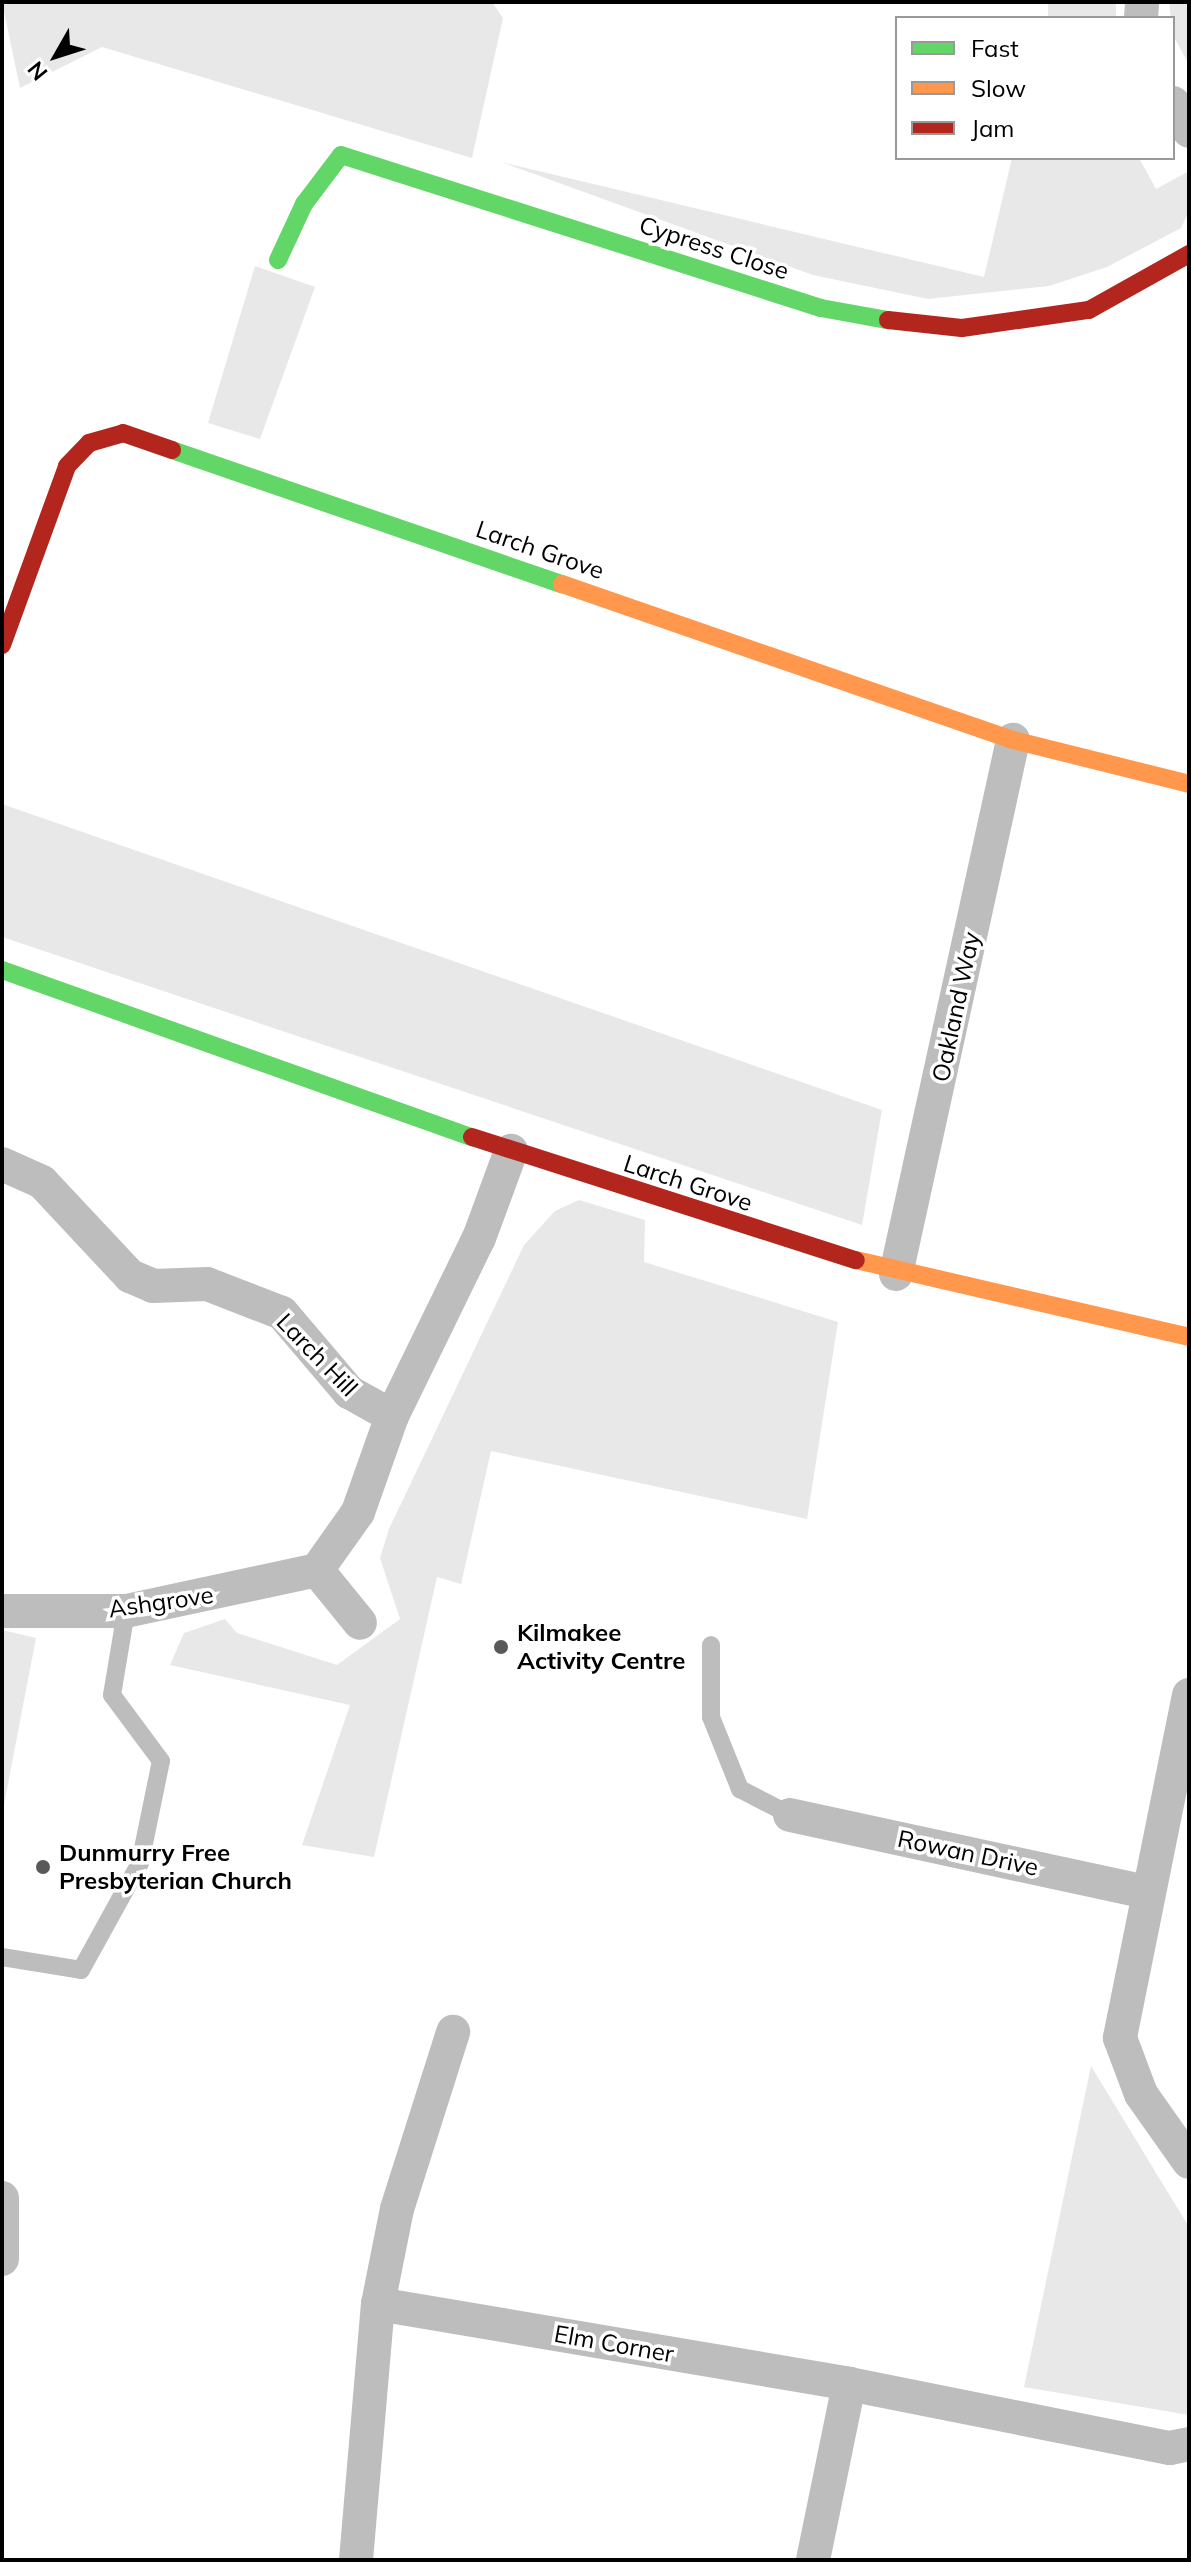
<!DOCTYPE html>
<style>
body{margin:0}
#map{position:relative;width:1191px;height:2562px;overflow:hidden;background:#fff;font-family:Mulish,sans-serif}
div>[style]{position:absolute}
.green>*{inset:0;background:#e8e8e8;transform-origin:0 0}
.lane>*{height:18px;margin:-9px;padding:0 9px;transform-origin:9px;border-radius:9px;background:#bdbdbd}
.street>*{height:34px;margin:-17px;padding:0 17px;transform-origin:17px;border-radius:17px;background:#bdbdbd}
.fast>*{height:18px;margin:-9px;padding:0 9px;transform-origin:9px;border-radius:9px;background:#63d668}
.slow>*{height:18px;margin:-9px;padding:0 9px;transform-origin:9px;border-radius:9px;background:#ff974d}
.jam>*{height:18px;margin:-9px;padding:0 9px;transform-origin:9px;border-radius:9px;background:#b3261e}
.dots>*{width:22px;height:22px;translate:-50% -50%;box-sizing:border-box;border:4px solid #fff;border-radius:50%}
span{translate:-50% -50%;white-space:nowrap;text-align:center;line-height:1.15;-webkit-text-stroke:7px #fff;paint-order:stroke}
.street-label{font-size:24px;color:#000}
.poi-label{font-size:24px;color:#000;font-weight:700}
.left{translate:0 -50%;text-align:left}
.frame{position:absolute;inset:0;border:4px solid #000;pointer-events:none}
.legend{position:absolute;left:895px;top:16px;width:280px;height:144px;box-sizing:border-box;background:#fff;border:2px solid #999;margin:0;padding:10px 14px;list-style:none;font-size:24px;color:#000}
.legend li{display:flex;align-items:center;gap:16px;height:40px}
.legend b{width:40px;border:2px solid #999}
.north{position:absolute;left:16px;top:16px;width:80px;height:80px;-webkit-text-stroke:6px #fff;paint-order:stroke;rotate:231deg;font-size:22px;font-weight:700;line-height:32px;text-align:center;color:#000}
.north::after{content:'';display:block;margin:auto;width:28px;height:36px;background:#000;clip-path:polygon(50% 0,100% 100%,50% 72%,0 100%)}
</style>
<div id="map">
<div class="green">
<i style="clip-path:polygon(2px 2px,492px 2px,503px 18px,472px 158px,102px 47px,20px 88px)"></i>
<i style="left:1048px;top:2px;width:68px;height:16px"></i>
<i style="clip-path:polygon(1169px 2px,1189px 2px,1189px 65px,1173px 35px)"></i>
<i style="clip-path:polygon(1012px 158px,1139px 158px,1156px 189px,1189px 171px,1189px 211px,1181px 228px,1107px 267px,1049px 286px,928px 299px,813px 275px,501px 162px,984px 277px)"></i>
<i style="clip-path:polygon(255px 266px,315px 287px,260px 439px,208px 423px)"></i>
<i style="clip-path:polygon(2px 804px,882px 1110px,862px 1225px,2px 937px)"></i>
<i style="clip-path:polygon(579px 1200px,645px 1220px,644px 1262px,838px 1322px,807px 1519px,491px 1451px,461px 1584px,437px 1577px,374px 1857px,302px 1845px,350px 1705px,170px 1665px,184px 1633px,225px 1619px,237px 1633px,337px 1665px,400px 1619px,380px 1558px,389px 1529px,524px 1245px,555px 1211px)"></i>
<i style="clip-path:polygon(2px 1630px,36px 1638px,2px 1815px)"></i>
<i style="clip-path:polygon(1091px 2066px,1189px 2227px,1189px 2415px,1024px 2387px)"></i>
</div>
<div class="lane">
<i style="left:711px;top:1645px;width:72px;rotate:90deg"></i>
<i style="left:711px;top:1717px;width:78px;rotate:68.1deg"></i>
<i style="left:740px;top:1789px;width:56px;rotate:27.5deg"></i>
<i style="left:2px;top:1957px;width:80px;rotate:9.3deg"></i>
<i style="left:81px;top:1970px;width:122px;rotate:-61.1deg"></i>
<i style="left:140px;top:1863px;width:104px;rotate:-78.4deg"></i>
<i style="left:161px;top:1761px;width:82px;rotate:-126.6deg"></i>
<i style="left:112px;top:1695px;width:85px;rotate:-80.5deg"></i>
</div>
<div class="street">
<i style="left:1141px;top:18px;width:16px;rotate:-86deg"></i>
<i style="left:1173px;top:103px;width:32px;rotate:60deg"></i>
<i style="left:2px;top:1164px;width:44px;rotate:24.2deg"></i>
<i style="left:42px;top:1182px;width:129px;rotate:46.9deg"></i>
<i style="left:130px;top:1276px;width:25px;rotate:23deg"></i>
<i style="left:153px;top:1286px;width:54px;rotate:-2.1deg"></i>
<i style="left:207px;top:1284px;width:80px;rotate:21.1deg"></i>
<i style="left:282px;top:1313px;width:104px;rotate:49.7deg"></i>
<i style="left:349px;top:1392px;width:49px;rotate:29.2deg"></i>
<i style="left:896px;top:1274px;width:547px;rotate:-77.64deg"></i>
<i style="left:317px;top:1570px;width:68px;rotate:50.9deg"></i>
<i style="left:2px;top:1611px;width:124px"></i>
<i style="left:126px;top:1611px;width:195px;rotate:-12.1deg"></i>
<i style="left:317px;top:1570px;width:71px;rotate:-54.7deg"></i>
<i style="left:358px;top:1512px;width:102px;rotate:-70.5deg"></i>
<i style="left:392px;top:1416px;width:198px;rotate:-64deg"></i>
<i style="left:479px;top:1238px;width:93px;rotate:-69.8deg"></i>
<i style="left:1189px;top:1695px;width:350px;rotate:101.4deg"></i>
<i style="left:1120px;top:2038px;width:60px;rotate:69.4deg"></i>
<i style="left:1141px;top:2094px;width:83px;rotate:54.8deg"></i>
<i style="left:790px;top:1815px;width:364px;rotate:12.2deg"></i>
<i style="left:2px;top:2198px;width:61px;rotate:90deg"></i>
<i style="left:378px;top:2304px;width:478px;rotate:9.6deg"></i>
<i style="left:849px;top:2384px;width:327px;rotate:11.3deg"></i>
<i style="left:1170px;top:2448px;width:19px;rotate:-12deg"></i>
<i style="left:356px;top:2560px;width:257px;rotate:-85.1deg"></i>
<i style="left:378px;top:2304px;width:97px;rotate:-78.7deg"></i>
<i style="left:397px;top:2209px;width:186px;rotate:-72.4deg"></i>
<i style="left:813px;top:2560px;width:180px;rotate:-78.4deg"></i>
</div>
<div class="fast">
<i style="left:278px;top:260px;width:62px;rotate:-65.1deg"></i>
<i style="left:304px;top:204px;width:61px;rotate:-52.9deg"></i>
<i style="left:341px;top:155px;width:504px;rotate:17.68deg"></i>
<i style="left:821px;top:308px;width:68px;rotate:10.2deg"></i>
<i style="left:172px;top:450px;width:412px;rotate:19deg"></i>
<i style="left:2px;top:970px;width:499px;rotate:19.6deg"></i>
</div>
<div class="slow">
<i style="left:562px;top:584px;width:477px;rotate:19.1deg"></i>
<i style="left:1013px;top:740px;width:181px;rotate:14deg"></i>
<i style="left:856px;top:1260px;width:342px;rotate:13deg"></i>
</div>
<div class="jam">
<i style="left:888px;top:320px;width:74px;rotate:6.2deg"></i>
<i style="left:962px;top:328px;width:128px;rotate:-8.1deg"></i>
<i style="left:1089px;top:310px;width:115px;rotate:-29.2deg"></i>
<i style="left:2px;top:645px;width:190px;rotate:-70deg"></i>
<i style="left:67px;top:466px;width:32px;rotate:-46deg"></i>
<i style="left:89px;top:443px;width:35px;rotate:-16deg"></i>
<i style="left:123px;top:433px;width:52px;rotate:19.1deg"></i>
<i style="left:472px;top:1137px;width:403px;rotate:17.8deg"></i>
</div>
<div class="dots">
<i style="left:501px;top:1647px;background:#595959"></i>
<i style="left:43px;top:1867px;background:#595959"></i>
</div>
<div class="street-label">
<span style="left:714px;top:248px;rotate:18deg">Cypress Close</span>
<span style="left:540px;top:550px;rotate:19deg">Larch Grove</span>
<span style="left:956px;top:1007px;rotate:-78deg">Oakland Way</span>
<span style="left:688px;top:1183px;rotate:18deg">Larch Grove</span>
<span style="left:317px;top:1355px;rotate:46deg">Larch Hill</span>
<span style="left:161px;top:1602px;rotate:-8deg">Ashgrove</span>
<span style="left:968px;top:1853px;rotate:12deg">Rowan Drive</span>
<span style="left:614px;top:2344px;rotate:10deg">Elm Corner</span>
</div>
<div class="poi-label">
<span class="left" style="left:517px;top:1647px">Kilmakee<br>Activity Centre</span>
<span class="left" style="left:59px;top:1867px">Dunmurry Free<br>Presbyterian Church</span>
</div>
<div class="frame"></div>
<ul class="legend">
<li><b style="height:10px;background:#63d668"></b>Fast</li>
<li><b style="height:10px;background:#ff974d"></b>Slow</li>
<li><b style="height:10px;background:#b3261e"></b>Jam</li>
</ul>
<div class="north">N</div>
</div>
